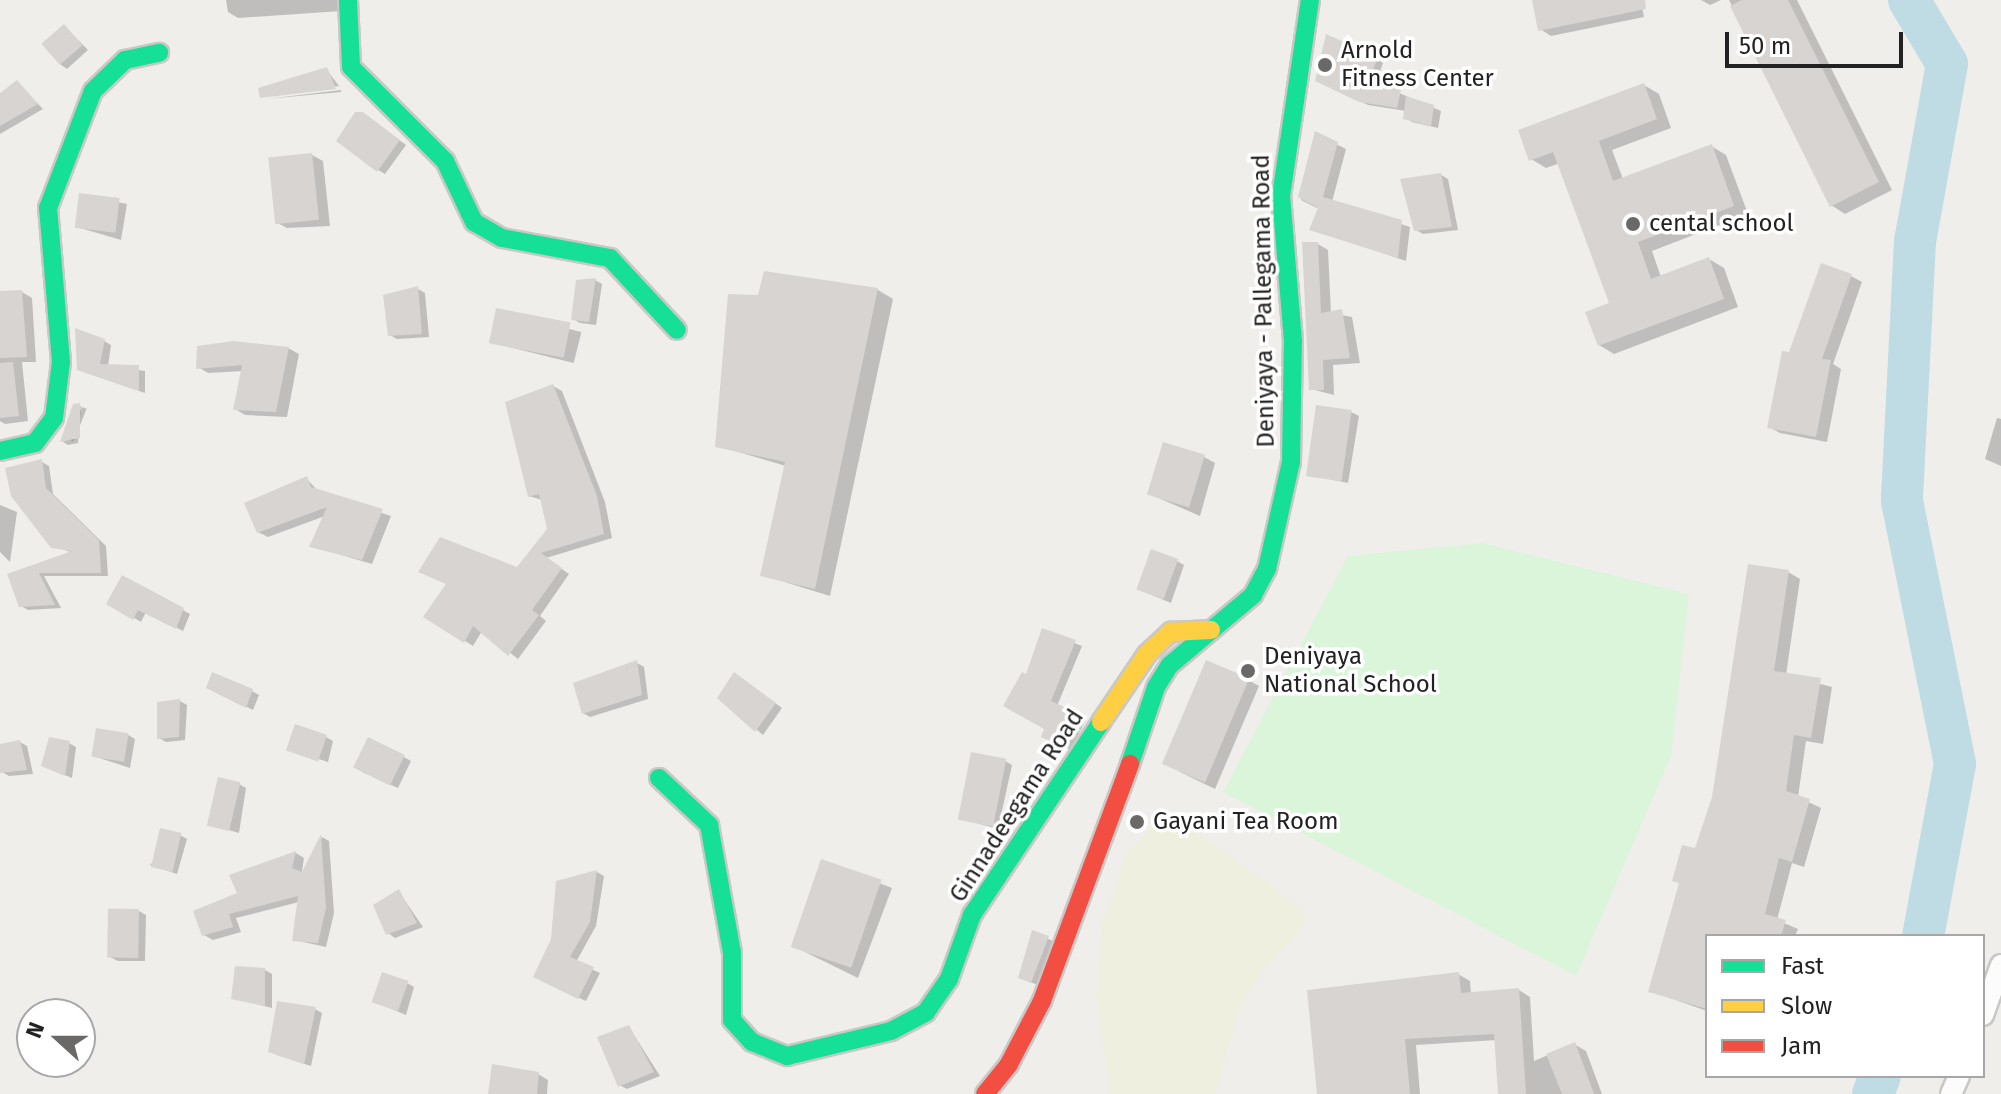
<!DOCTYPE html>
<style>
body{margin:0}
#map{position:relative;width:2001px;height:1094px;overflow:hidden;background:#f0eeeb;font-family:"Fira Sans",sans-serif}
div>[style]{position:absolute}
.farmland>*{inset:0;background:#efefdf}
.park>*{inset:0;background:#daf5da}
.shadow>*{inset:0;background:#0003;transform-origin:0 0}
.river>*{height:42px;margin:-21px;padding:0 21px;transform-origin:21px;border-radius:21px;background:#bfdbe3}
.building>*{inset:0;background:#d7d4d2;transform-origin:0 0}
.roads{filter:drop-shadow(2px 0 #c9c8c7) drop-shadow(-2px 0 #c9c8c7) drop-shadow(0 2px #c9c8c7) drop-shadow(0 -2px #c9c8c7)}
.street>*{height:20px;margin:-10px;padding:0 10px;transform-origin:10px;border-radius:10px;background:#fdfcfc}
.fast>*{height:18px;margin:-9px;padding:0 9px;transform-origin:9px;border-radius:9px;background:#16e098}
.slow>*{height:18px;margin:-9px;padding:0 9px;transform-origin:9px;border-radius:9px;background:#ffcf43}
.jam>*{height:18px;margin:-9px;padding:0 9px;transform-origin:9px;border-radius:9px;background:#f24e42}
.dots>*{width:22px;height:22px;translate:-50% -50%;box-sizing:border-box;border:4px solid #fff;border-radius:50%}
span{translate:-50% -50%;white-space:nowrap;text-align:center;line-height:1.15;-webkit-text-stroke:7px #fff;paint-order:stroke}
.poi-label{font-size:24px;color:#222}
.left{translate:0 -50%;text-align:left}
.street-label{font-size:24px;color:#222}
.legend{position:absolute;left:1705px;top:934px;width:280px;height:144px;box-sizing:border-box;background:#fff;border:2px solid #a7a7a7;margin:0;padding:10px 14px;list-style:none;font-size:24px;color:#222}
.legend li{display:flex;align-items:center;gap:16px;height:40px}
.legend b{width:40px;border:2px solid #a7a7a7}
.north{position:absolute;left:16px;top:998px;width:80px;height:80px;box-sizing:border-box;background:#fff;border:2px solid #a7a7a7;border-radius:50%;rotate:291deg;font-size:22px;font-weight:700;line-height:32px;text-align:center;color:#222}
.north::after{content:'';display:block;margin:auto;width:28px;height:36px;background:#6a6968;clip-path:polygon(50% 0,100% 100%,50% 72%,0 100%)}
.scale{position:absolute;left:1725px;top:32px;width:178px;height:36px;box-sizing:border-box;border:4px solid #222;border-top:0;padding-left:10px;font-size:24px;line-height:28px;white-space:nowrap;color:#222;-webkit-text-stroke:6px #fff;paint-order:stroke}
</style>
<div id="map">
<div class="farmland">
<i style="clip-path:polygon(1162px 819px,1183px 823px,1275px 888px,1306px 917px,1297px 935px,1266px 966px,1241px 1005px,1215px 1094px,1110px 1094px,1096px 996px,1102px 923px,1127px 853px)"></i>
</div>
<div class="park">
<i style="clip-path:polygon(1483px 543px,1689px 594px,1671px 756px,1576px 976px,1223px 792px,1348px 556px)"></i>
</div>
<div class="shadow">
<i style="clip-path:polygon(226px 0,342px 0,341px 11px,238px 18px,228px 12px)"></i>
<i style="clip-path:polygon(1534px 0,1641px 0,1644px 17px,1551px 36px,1540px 29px)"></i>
<i style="clip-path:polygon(1701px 0,1721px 0,1710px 5px)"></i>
<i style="clip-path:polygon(1729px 0,1797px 0,1892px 190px,1845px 214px,1831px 205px)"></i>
<i style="clip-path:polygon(64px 26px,88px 50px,67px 69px,60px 64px)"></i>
<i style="clip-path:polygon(1377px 59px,1383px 63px,1376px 83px,1441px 111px,1438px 128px,1412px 122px,1405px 117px,1406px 111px,1368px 105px,1324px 84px)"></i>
<i style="clip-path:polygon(326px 69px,339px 86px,261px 96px)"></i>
<i style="clip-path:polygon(17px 82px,43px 109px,0 134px,0 95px)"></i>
<i style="clip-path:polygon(1644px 85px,1659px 94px,1671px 128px,1612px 150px,1623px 179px,1711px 146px,1726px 155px,1748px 214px,1652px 251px,1661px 277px,1709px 259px,1724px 268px,1738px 307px,1614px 354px,1599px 345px,1611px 304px,1560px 163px,1546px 168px,1531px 159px)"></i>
<i style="clip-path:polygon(341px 90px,341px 92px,266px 99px)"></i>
<i style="clip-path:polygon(370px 119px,406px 145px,385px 174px,378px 170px)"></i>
<i style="clip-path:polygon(1316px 134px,1346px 149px,1332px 202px,1410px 227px,1406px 261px,1312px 229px,1319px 209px,1301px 200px)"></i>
<i style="clip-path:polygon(312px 155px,323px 161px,330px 226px,287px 228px,276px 222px)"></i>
<i style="clip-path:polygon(1441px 175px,1448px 179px,1458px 230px,1423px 234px,1416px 230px)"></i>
<i style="clip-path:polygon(81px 195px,127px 204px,121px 240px,77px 227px)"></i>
<i style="clip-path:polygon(1318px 244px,1328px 250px,1331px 313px,1352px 317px,1360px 363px,1333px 365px,1334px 395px,1311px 389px)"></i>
<i style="clip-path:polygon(765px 273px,878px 290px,893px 299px,830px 596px,762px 575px,786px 466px,718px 446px)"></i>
<i style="clip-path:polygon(1851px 276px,1862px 282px,1833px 364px,1841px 369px,1827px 442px,1780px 433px,1769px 427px,1791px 355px)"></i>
<i style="clip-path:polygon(595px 280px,602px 284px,596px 325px,580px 323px,573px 319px)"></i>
<i style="clip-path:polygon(418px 289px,425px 293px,429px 337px,397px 339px,390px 335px)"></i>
<i style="clip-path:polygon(22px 292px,32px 298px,36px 362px,22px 362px,28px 421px,5px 424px,0 421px,0 293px)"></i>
<i style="left:497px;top:311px;width:87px;height:32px;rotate:14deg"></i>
<i style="clip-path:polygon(104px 341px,111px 345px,108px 366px,145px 371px,145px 393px,87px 373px)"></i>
<i style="clip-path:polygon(288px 348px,299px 354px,287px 417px,245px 415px,235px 409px,243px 371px,208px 373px,198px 367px)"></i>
<i style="clip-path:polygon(553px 386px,562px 391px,605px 502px,612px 538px,546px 558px,569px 574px,540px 616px,546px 621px,518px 659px,482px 631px,473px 646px,426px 616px,517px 570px,549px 530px,542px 500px,529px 496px)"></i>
<i style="clip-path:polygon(74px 406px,81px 406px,78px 443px,68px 445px,62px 441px)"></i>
<i style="left:82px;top:407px;width:5px;height:35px;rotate:22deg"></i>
<i style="clip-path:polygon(1351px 412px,1359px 416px,1348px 483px,1309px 475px)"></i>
<i style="clip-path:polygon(1997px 418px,2001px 419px,2001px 466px,1985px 459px)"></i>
<i style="clip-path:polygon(1204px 457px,1215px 463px,1200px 516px,1147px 493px)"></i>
<i style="clip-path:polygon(42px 462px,49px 466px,53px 494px,106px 546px,108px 576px,44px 576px,61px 608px,28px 610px,21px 606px,9px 575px,74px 553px,52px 546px)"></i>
<i style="clip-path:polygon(307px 479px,319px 492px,391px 516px,372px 564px,311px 546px,325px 516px,268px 537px,258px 532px)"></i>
<i style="clip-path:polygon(0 505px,17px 512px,10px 562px,0 552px)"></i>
<i style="clip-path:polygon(1177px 561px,1184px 565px,1171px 603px,1147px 593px)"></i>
<i style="clip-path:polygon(1788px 572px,1800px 579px,1786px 675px,1832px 687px,1823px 744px,1806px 741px,1798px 797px,1821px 808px,1804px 867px,1792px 863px,1777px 920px,1798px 929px,1795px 936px,1707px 936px,1707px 1011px,1650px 991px)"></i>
<i style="clip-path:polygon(123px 577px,190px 614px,183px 631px,146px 612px,141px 622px,109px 603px)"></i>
<i style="clip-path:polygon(1043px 631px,1082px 646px,1057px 706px,1086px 720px,1070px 750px,1050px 740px,1028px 677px)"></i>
<i style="clip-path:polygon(637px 663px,644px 667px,648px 699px,590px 717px,583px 713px)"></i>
<i style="clip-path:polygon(741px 678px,782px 708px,763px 735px,720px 698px)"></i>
<i style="clip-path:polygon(1248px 680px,1259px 686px,1215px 789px,1178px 771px)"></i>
<i style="clip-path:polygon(215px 691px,252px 691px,259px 695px,253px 710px)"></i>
<i style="clip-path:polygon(180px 701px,187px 705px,185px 740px,166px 742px,159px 738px)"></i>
<i style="clip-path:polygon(128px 735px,135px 739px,130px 768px,93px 756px)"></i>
<i style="clip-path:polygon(326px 737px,333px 741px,328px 762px,290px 750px)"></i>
<i style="clip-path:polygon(20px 742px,27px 746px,33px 774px,9px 776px,2px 772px,0 746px)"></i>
<i style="clip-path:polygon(69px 743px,76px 747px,72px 778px,50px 769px)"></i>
<i style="clip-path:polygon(404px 757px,411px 761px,398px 788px,362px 772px)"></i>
<i style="clip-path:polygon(1005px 761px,1012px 765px,998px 829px,958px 818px)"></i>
<i style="clip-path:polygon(239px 784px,246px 788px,239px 833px,211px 825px)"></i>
<i style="clip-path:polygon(180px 835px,187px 839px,177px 874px,150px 865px)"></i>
<i style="clip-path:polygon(322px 837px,329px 841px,334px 913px,326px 947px,294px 940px,299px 902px,236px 918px,241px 932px,213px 940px,204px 935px,240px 894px,232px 877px,296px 853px,304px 858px,301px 878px)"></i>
<i style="clip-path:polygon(822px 861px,892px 888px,858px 978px,803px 951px)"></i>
<i style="clip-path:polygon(597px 872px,604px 876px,596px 926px,576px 962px,600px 973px,586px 1001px,542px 981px,553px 939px,558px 882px)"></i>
<i style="clip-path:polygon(399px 892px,423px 927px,395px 938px,388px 933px)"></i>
<i style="clip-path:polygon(139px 911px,146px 915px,145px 961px,118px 961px,110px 957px)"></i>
<i style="clip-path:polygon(1033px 932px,1055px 942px,1038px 985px,1027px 981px)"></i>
<i style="clip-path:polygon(265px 970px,272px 974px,272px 1008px,233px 998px)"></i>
<i style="clip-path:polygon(1458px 974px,1470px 981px,1471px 994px,1519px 990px,1530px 997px,1534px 1061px,1574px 1044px,1586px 1051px,1602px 1094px,1500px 1094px,1497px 1040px,1416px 1045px,1420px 1094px,1319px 1094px)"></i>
<i style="clip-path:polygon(407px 983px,414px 987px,406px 1015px,382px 1005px)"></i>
<i style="clip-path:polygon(315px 1009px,322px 1013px,311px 1066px,277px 1055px)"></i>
<i style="clip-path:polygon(629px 1027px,660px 1076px,627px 1089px,619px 1085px)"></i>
<i style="clip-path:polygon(538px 1074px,548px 1080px,547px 1094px,490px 1094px)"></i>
</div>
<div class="river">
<i style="left:1909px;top:0;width:74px;rotate:59.3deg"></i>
<i style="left:1947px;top:64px;width:180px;rotate:100.2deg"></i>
<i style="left:1915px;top:241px;width:260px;rotate:92.9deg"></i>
<i style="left:1902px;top:501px;width:268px;rotate:78.6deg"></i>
<i style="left:1955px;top:764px;width:175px;rotate:100.5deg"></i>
<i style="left:1873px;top:1094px;width:19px;rotate:-69deg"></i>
</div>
<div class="building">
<i style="clip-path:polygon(1532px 0,1645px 0,1646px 9px,1538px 31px)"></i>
<i style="clip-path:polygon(1742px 0,1788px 0,1879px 182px,1830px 207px,1730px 6px)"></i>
<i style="left:64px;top:24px;width:28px;height:30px;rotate:49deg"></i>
<i style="clip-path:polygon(1326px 34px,1378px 57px,1370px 78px,1401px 90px,1397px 108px,1359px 102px,1315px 81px)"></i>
<i style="clip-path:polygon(327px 67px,336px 89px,260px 98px,258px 88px)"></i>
<i style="clip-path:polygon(17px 80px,38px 104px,0 126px,0 93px)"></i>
<i style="clip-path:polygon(1644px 83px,1657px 119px,1599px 141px,1613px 181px,1712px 144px,1734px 206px,1638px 242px,1651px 279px,1709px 257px,1724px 299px,1598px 346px,1585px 312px,1609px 303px,1553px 152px,1529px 161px,1518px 130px)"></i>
<i style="clip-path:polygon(1406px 96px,1434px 105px,1431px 126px,1403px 119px)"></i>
<i style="clip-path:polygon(355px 112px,363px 112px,400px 140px,377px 172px,336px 141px)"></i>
<i style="clip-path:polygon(1315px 131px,1338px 142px,1323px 197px,1402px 220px,1398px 258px,1309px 230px,1318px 208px,1298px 197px)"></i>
<i style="left:312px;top:153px;width:67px;height:44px;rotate:84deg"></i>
<i style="clip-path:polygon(1441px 173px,1452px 227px,1414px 231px,1400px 179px)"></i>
<i style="left:79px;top:193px;width:41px;height:35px;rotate:7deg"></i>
<i style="clip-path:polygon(1302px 242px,1318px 242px,1321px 313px,1342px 309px,1350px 358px,1323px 360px,1324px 390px,1309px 390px)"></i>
<i style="clip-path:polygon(1821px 263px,1852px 274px,1822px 359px,1831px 360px,1816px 437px,1767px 428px,1782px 351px,1789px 352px)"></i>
<i style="clip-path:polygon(764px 271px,878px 288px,815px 589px,760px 576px,785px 462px,715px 447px,728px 294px,758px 295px)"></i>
<i style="clip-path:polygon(596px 278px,589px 322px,571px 320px,576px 280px)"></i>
<i style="clip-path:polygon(418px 286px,422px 334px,388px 336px,383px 295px)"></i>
<i style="clip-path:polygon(22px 290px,27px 357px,0 358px,0 291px)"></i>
<i style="left:496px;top:308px;width:76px;height:36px;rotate:11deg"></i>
<i style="clip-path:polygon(75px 328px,105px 339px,100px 364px,139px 365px,139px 391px,77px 370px)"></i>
<i style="clip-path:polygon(234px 341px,289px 347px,276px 412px,233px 410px,242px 365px,196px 369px,197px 346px)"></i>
<i style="clip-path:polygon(13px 362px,19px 416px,0 418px,0 363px)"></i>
<i style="clip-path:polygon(553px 384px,597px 496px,604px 534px,541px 553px,562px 568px,532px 610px,539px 615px,508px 656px,473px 626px,464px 643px,423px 617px,446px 584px,418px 572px,440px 537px,517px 567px,547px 529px,539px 494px,528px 497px,505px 402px)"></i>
<i style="clip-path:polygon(80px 403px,80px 438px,60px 442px,73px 404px)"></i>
<i style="left:1316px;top:405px;width:36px;height:72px;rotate:8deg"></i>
<i style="left:1163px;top:442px;width:44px;height:55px;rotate:17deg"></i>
<i style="clip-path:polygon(42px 459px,46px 488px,99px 540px,101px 573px,39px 573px,55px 605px,19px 607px,7px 574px,72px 551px,51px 548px,11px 496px,5px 468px)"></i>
<i style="clip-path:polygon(307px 476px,311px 487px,383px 509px,362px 560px,309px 547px,327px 507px,257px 533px,244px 503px)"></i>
<i style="left:1151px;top:549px;width:29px;height:43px;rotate:20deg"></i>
<i style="clip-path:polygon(1748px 564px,1789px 570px,1774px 671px,1821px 678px,1811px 738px,1794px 735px,1786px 791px,1810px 799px,1792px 862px,1779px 858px,1765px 914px,1786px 920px,1781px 936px,1707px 936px,1707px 1009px,1648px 992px,1679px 883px,1672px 881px,1682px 845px,1695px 848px,1712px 797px)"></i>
<i style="clip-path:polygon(122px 575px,184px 608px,176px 629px,138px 610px,133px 620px,106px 604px)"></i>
<i style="clip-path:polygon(1042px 628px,1076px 640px,1051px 701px,1080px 714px,1062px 747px,1041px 737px,1044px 729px,1003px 706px,1022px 672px,1026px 674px)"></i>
<i style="clip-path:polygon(637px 660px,642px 695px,582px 714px,573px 683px)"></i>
<i style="left:1206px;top:660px;width:47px;height:113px;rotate:23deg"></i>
<i style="clip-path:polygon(212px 672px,253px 689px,246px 708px,206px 688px)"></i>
<i style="clip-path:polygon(734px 672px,776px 703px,755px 732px,717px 698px)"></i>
<i style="clip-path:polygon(180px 699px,179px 737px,157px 739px,157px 702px)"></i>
<i style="left:295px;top:724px;width:34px;height:28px;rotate:19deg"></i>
<i style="left:96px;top:728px;width:33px;height:29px;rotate:9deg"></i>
<i style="clip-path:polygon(49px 737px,70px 741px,65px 776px,41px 766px)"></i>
<i style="left:368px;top:737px;width:41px;height:34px;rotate:26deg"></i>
<i style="clip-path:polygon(20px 740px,27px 770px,0 773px,0 744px)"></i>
<i style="left:971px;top:752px;width:36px;height:69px;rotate:11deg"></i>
<i style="left:218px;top:777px;width:23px;height:50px;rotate:13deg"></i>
<i style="left:160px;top:828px;width:22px;height:40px;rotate:13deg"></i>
<i style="clip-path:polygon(321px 834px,326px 908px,318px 943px,292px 941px,298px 896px,229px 914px,233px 927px,202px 936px,193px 911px,237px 893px,229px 875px,296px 851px,292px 868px,302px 872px)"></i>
<i style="left:821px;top:859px;width:64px;height:93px;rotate:19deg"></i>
<i style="clip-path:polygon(597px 870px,590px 922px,570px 957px,594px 967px,578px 999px,533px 977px,551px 939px,556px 881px)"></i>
<i style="clip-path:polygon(399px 889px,417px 923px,386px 935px,373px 905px)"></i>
<i style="left:139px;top:909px;width:49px;height:31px;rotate:91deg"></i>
<i style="clip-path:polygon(1032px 930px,1049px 936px,1031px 983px,1018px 978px)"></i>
<i style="clip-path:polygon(235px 966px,265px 968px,265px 1006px,231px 999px)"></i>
<i style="left:382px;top:972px;width:28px;height:32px;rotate:19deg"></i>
<i style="clip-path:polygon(1459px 972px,1461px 993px,1519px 988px,1526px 1094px,1498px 1094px,1494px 1034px,1405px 1039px,1410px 1094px,1317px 1094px,1307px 990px)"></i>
<i style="clip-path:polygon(277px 1001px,316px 1007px,304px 1064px,268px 1052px)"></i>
<i style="clip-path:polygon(629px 1025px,654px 1072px,618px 1087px,597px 1037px)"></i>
<i style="clip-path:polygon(1575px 1042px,1594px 1094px,1562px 1094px,1546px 1054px)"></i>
<i style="clip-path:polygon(492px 1064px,539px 1072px,537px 1094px,488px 1094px)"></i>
</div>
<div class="roads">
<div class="street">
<i style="left:1983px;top:1015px;width:53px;rotate:-70.2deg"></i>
<i style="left:1951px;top:1094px;width:20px;rotate:-66deg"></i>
</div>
<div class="fast">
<i style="left:348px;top:0;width:67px;rotate:87.4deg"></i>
<i style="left:351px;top:67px;width:133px;rotate:45deg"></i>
<i style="left:445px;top:161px;width:68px;rotate:64.6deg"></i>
<i style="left:474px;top:222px;width:32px;rotate:30deg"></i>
<i style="left:502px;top:238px;width:110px;rotate:10.5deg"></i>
<i style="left:610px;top:258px;width:98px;rotate:47.1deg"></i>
<i style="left:0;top:451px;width:36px;rotate:-13deg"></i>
<i style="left:35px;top:443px;width:31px;rotate:-53deg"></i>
<i style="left:54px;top:418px;width:56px;rotate:-82.9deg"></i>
<i style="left:61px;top:362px;width:155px;rotate:-94.8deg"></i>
<i style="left:48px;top:208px;width:125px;rotate:-69deg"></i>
<i style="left:93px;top:91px;width:45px;rotate:-44.1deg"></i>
<i style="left:125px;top:60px;width:35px;rotate:-12deg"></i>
<i style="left:1130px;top:764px;width:81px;rotate:-71.3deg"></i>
<i style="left:1156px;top:687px;width:26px;rotate:-58deg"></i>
<i style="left:1170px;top:665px;width:109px;rotate:-40.1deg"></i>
<i style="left:1253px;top:595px;width:30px;rotate:-62deg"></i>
<i style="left:1267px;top:569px;width:110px;rotate:-77.4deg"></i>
<i style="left:1291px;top:462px;width:121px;rotate:-89.1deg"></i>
<i style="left:1293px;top:341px;width:145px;rotate:-94.7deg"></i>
<i style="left:1281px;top:196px;width:198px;rotate:-81.6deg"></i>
<i style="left:659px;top:778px;width:69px;rotate:43.2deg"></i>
<i style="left:709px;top:825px;width:130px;rotate:79.8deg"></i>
<i style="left:732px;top:953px;width:67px;rotate:90deg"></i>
<i style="left:732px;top:1020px;width:30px;rotate:48deg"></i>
<i style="left:752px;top:1042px;width:38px;rotate:22deg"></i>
<i style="left:787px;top:1056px;width:107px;rotate:-13.5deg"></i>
<i style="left:891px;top:1031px;width:40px;rotate:-28deg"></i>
<i style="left:926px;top:1012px;width:40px;rotate:-55.1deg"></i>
<i style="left:949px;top:979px;width:68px;rotate:-70.2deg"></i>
<i style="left:972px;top:915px;width:232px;rotate:-56.2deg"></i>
</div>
<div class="slow">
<i style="left:1101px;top:722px;width:82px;rotate:-55.9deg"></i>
<i style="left:1147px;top:654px;width:33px;rotate:-43deg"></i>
<i style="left:1171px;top:632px;width:40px;rotate:-2.9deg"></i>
</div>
<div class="jam">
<i style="left:985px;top:1094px;width:38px;rotate:-51deg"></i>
<i style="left:1009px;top:1064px;width:71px;rotate:-62.4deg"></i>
<i style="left:1042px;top:1001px;width:253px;rotate:-69.6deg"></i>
</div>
</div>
<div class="dots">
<i style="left:1325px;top:65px;background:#6a6968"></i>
<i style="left:1633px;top:224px;background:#6a6968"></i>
<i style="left:1248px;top:671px;background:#6a6968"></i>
<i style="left:1137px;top:822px;background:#6a6968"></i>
</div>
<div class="poi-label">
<span class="left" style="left:1341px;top:65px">Arnold<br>Fitness Center</span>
<span class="left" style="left:1649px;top:224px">cental school</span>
<span class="left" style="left:1264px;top:671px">Deniyaya<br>National School</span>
<span class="left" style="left:1153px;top:822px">Gayani Tea Room</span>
</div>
<div class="street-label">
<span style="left:1264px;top:301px;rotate:-91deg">Deniyaya - Pallegama Road</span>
<span style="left:1017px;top:806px;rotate:-57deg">Ginnadeegama Road</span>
</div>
<ul class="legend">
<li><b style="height:10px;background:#16e098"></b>Fast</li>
<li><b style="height:10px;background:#ffcf43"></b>Slow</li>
<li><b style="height:10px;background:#f24e42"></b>Jam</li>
</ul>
<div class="north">N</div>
<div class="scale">50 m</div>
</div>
